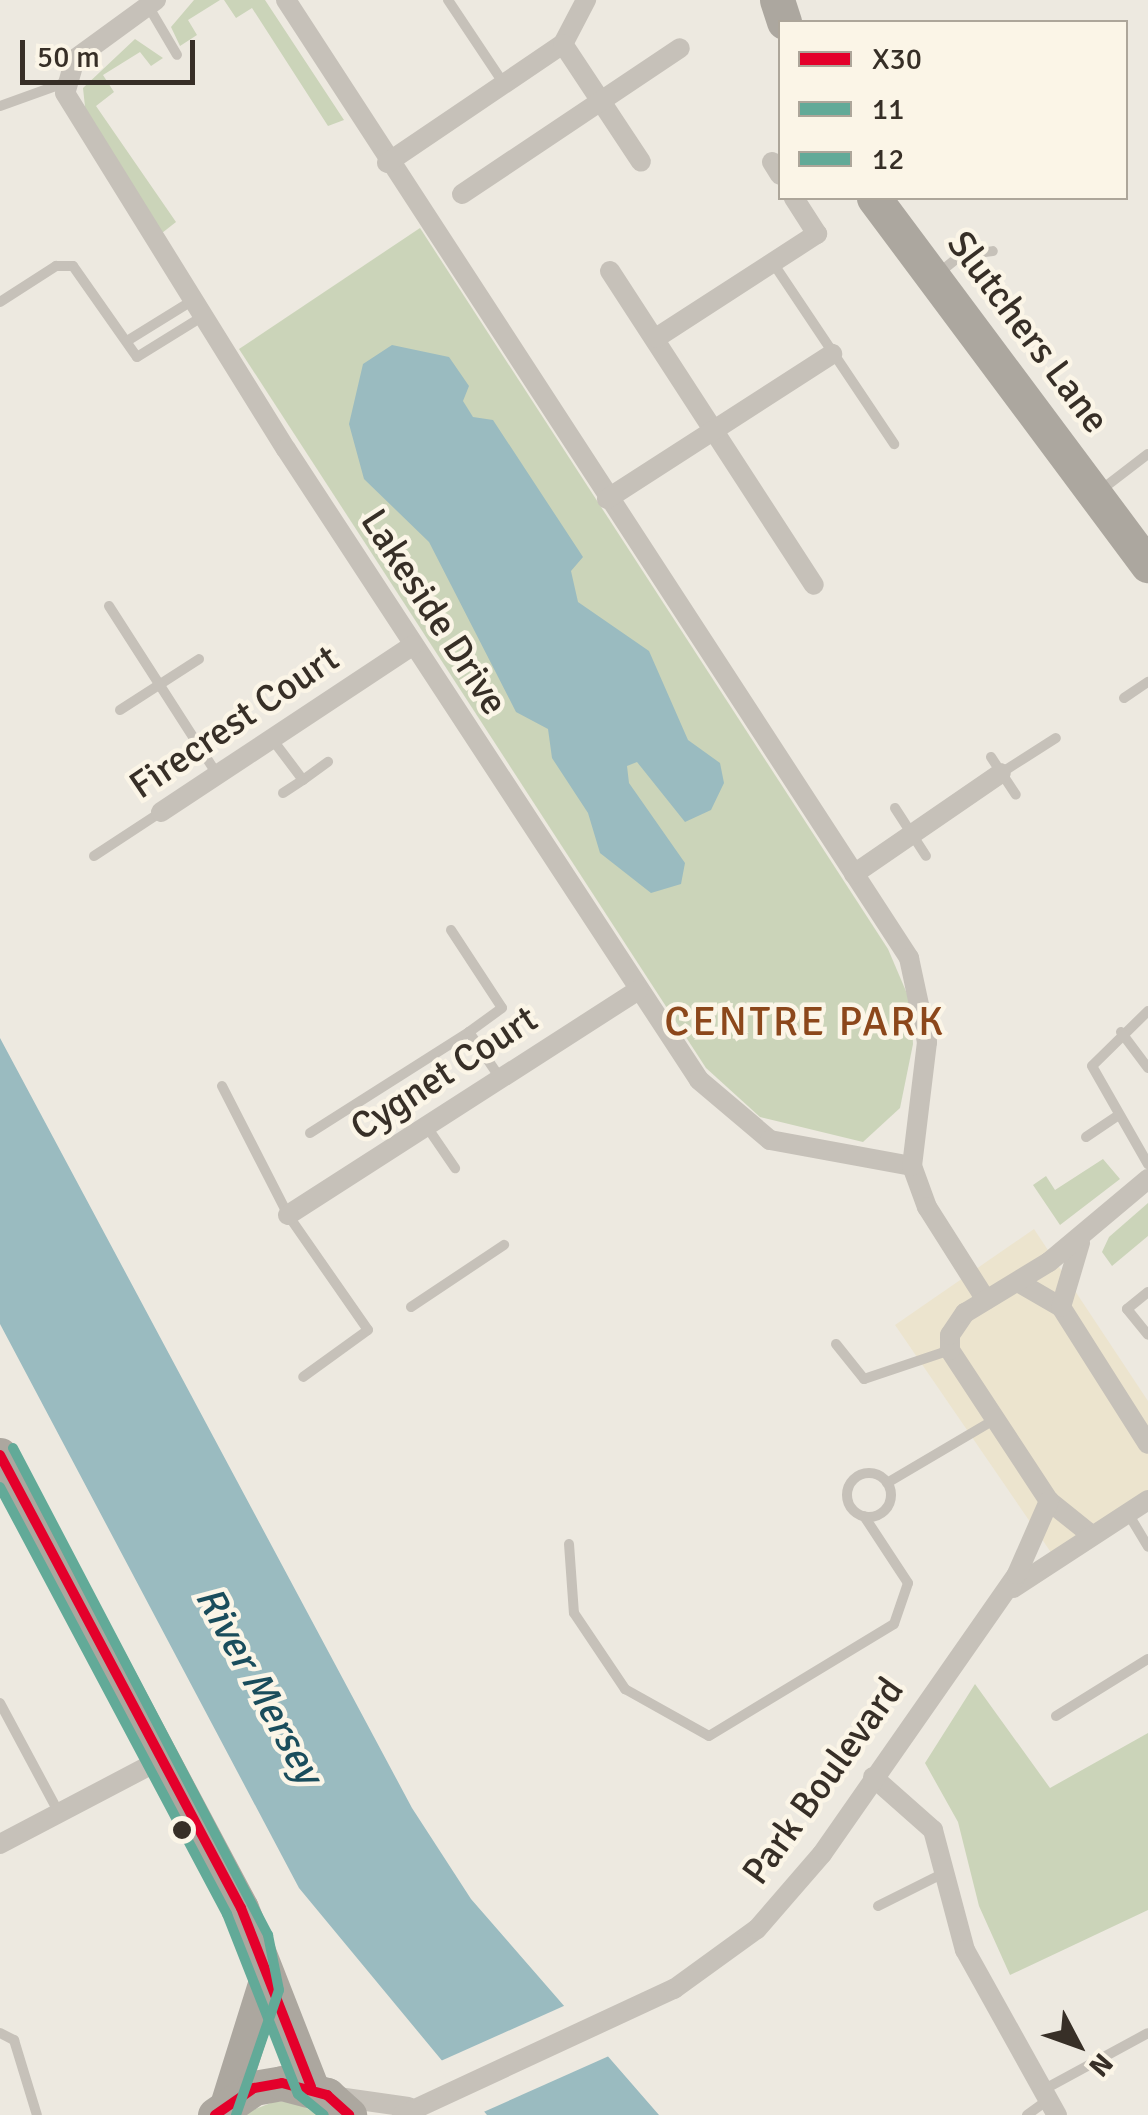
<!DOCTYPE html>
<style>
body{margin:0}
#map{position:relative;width:1148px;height:2115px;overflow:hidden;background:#ede9e0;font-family:Signika,sans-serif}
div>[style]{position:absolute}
.green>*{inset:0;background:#cbd4b9}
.plaza>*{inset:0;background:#ece4ce}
.water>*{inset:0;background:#9abbc0}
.pier>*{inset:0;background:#ede9e0}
.lane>*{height:10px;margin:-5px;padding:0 5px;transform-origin:5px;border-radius:5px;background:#c6c1b9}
.lane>.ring{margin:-5px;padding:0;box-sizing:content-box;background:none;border:10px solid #c6c1b9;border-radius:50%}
.street>*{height:20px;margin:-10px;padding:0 10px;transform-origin:10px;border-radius:10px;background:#c6c1b9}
.highway>*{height:35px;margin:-17.5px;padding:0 17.5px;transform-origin:17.5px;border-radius:17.5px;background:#aca79f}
.bus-1>*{height:10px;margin:-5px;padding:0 5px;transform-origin:5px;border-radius:5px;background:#e4002b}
.bus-2>*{height:10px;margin:-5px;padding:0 5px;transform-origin:5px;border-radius:5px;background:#62aa98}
.bus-3>*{height:10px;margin:-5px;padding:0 5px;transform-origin:5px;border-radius:5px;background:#62aa98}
.dots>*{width:28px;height:28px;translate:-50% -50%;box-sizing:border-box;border:5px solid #fbf5e7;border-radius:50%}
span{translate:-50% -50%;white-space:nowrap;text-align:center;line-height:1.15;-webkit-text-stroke:9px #fbf5e7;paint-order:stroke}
.street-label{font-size:38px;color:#372f27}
.water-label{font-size:40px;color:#1a4d5c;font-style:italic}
.quarter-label{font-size:42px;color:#8c471b;letter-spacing:2.5px}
.legend{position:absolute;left:778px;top:20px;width:350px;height:180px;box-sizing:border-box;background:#fbf5e7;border:2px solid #ada69a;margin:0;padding:12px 18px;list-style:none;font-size:30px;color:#372f27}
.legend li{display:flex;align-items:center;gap:20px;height:50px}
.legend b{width:50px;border:2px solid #ada69a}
.north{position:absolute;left:1028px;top:1995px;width:100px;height:100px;-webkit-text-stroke:8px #fbf5e7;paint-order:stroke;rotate:131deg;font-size:28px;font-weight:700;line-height:40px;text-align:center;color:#372f27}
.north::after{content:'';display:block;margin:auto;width:35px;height:45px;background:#372f27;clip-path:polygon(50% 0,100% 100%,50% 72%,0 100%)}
.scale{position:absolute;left:20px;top:40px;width:175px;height:45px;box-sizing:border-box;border:5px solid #372f27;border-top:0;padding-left:12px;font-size:30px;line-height:35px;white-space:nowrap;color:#372f27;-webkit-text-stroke:8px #fbf5e7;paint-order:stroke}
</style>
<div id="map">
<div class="green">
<i style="clip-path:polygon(194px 0,220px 0,188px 20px,197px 35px,180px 46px,171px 27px)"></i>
<i style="clip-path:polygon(224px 0,265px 0,344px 120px,328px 126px,252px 8px,236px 18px)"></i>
<i style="clip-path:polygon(135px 39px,163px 58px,151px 66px,140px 52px,103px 75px,114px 92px,96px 106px,176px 222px,162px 233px,86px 116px,83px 88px)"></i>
<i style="clip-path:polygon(420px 228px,888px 949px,911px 1003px,913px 1044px,900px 1108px,863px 1142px,760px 1117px,706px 1068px,239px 349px)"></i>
<i style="clip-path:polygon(1103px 1159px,1120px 1179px,1060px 1225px,1033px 1185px,1046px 1176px,1055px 1190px)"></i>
<i style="clip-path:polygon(1148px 1203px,1148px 1236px,1112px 1266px,1102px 1252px,1109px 1237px)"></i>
<i style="clip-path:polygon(975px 1684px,1050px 1788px,1148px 1733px,1148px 1910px,1010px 1975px,979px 1906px,958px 1822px,925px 1763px)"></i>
<i style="clip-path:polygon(276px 2101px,297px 2103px,319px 2115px,240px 2115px)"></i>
</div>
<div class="plaza">
<i style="clip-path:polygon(1034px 1229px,1148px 1401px,1148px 1508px,1061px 1567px,895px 1325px)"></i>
</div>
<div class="water">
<i style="clip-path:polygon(392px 345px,449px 357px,469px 386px,463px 401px,473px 417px,493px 420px,583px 557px,571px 571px,578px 602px,649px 651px,688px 740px,720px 763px,724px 783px,711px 810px,685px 822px,637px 762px,627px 766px,629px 783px,685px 863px,681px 884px,651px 893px,600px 853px,588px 813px,552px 758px,548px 729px,516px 712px,429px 542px,364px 479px,349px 424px,363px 364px)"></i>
<i style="clip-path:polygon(0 1038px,412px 1808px,471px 1899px,659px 2115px,487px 2115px,299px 1888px,0 1324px)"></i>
</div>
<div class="pier">
<i style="clip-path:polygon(566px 2005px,609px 2056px,479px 2114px,434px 2064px)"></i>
</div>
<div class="lane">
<i style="left:448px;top:0;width:101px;rotate:56.3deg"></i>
<i style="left:147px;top:4px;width:59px;rotate:59.5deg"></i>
<i style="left:0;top:106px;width:68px;rotate:-19.8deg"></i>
<i style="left:773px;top:263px;width:218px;rotate:56.2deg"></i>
<i style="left:940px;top:272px;width:27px;rotate:-39deg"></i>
<i style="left:961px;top:255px;width:32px;rotate:-7deg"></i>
<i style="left:0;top:302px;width:67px;rotate:-32.7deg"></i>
<i style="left:56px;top:266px;width:17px"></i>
<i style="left:73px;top:266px;width:111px;rotate:54.9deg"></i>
<i style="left:137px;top:357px;width:78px;rotate:-31.8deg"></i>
<i style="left:127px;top:341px;width:78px;rotate:-31.8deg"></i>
<i style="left:1101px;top:490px;width:59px;rotate:-37.5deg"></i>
<i style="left:109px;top:606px;width:200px;rotate:57.3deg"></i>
<i style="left:1124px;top:698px;width:29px;rotate:-34deg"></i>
<i style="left:120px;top:710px;width:94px;rotate:-32.8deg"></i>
<i style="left:272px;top:739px;width:51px;rotate:52.9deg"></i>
<i style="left:303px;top:780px;width:31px;rotate:-36deg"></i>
<i style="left:991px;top:757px;width:45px;rotate:56.7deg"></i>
<i style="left:1001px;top:773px;width:65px;rotate:-32.5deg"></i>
<i style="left:283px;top:793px;width:24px;rotate:-33deg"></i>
<i style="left:895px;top:808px;width:57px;rotate:57.1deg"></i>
<i style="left:94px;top:856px;width:80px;rotate:-33.3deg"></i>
<i style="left:451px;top:930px;width:93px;rotate:56.8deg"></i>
<i style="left:502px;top:1008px;width:41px;rotate:144deg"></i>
<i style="left:1148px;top:1011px;width:78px;rotate:135.5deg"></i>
<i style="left:1092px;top:1066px;width:113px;rotate:60.3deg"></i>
<i style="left:1121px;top:1032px;width:45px;rotate:53.1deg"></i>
<i style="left:222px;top:1086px;width:145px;rotate:62.9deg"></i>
<i style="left:288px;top:1215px;width:140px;rotate:55.2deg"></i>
<i style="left:368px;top:1330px;width:80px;rotate:144.1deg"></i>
<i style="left:427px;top:1127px;width:50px;rotate:55.7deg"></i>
<i style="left:310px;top:1133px;width:188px;rotate:-32.4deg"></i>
<i style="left:469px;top:1032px;width:55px;rotate:56deg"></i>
<i style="left:1086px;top:1137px;width:37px;rotate:-34deg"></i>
<i style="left:1148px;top:1292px;width:27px;rotate:141deg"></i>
<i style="left:1127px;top:1309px;width:33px;rotate:51deg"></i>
<i style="left:411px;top:1307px;width:112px;rotate:-33.7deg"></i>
<i style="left:836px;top:1344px;width:45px;rotate:51.3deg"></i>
<i style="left:864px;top:1379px;width:91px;rotate:-18.6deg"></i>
<i class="ring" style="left:847px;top:1473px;width:34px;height:34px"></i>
<i style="left:887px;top:1483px;width:124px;rotate:-30.5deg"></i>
<i style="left:1129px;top:1515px;width:37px;rotate:59deg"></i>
<i style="left:569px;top:1544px;width:69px;rotate:85.9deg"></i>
<i style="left:574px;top:1613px;width:92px;rotate:56.1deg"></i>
<i style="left:625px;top:1689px;width:96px;rotate:29.2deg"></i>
<i style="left:709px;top:1736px;width:216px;rotate:-31.2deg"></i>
<i style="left:894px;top:1624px;width:43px;rotate:-71.1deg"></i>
<i style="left:908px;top:1583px;width:80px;rotate:-123.3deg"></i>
<i style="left:0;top:1703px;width:125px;rotate:61.8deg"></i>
<i style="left:1056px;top:1716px;width:108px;rotate:-31.8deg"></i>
<i style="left:878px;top:1906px;width:74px;rotate:-26.6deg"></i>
<i style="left:0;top:2033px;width:16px;rotate:27deg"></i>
<i style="left:14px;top:2040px;width:78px;rotate:73deg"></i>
<i style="left:1043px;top:2090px;width:119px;rotate:-28.5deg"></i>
<i style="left:1027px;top:2115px;width:26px;rotate:-36deg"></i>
</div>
<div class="street">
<i style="left:156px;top:0;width:100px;rotate:143.9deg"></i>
<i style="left:75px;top:59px;width:35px;rotate:106deg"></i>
<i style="left:65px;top:93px;width:419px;rotate:58.2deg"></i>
<i style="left:286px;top:449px;width:754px;rotate:56.79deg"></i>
<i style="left:699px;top:1080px;width:93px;rotate:40.2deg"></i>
<i style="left:770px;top:1140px;width:144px;rotate:10.4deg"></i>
<i style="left:912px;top:1166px;width:44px;rotate:69.9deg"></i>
<i style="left:927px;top:1207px;width:110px;rotate:57.6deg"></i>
<i style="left:286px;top:0;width:1143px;rotate:56.96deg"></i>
<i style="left:909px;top:958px;width:86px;rotate:77.9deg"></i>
<i style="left:927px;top:1042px;width:125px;rotate:96.9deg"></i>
<i style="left:563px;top:44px;width:50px;rotate:-62.4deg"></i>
<i style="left:772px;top:162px;width:15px;rotate:58deg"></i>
<i style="left:387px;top:163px;width:212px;rotate:-34.1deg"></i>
<i style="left:563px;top:44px;width:141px;rotate:56.5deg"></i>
<i style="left:462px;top:194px;width:262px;rotate:-33.8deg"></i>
<i style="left:610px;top:271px;width:374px;rotate:57deg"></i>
<i style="left:656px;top:338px;width:192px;rotate:-32.9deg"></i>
<i style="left:817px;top:234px;width:43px;rotate:-122.6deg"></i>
<i style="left:607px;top:499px;width:268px;rotate:-32.8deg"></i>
<i style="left:161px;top:812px;width:302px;rotate:-33.5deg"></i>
<i style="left:854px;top:874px;width:178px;rotate:-34.5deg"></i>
<i style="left:288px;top:1215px;width:416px;rotate:-32.7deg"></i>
<i style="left:1018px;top:1282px;width:50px;rotate:30.2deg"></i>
<i style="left:1061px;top:1307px;width:162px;rotate:57.6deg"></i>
<i style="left:1061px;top:1307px;width:67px;rotate:-73.5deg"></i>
<i style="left:1089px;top:1533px;width:51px;rotate:-141.3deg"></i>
<i style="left:1049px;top:1501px;width:181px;rotate:-123.3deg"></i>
<i style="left:950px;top:1350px;width:15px;rotate:-90deg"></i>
<i style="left:950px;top:1335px;width:27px;rotate:-56deg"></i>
<i style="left:965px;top:1313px;width:98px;rotate:-31.3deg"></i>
<i style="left:1049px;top:1262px;width:129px;rotate:-40deg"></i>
<i style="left:1013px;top:1588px;width:161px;rotate:-33.1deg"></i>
<i style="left:873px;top:1777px;width:80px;rotate:41.5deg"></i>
<i style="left:933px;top:1830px;width:124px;rotate:75.1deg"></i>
<i style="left:965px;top:1950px;width:189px;rotate:60.9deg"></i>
<i style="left:0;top:1844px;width:183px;rotate:-27.7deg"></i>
<i style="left:331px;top:2096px;width:78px;rotate:8.1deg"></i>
<i style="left:402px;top:2115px;width:300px;rotate:-24.9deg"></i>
<i style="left:674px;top:1989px;width:102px;rotate:-35.9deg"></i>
<i style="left:757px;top:1929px;width:99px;rotate:-49.1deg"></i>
<i style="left:822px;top:1854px;width:341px;rotate:-55.1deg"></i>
<i style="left:1017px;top:1574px;width:80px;rotate:-66.3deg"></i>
</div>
<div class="highway">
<i style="left:777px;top:0;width:23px;rotate:72deg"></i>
<i style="left:874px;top:198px;width:458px;rotate:53.3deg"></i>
<i style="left:0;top:1455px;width:513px;rotate:61.99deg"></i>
<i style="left:241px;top:1908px;width:192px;rotate:68.6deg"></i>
<i style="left:228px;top:2102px;width:121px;rotate:-72.6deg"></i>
<i style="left:215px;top:2115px;width:47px;rotate:-34.7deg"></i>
<i style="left:254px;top:2088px;width:28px;rotate:-10deg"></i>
<i style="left:282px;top:2083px;width:47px;rotate:14.9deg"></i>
<i style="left:327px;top:2095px;width:30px;rotate:42deg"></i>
</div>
<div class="bus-1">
<i style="left:0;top:1455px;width:513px;rotate:61.99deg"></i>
<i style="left:241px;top:1908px;width:192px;rotate:68.6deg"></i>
<i style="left:215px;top:2115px;width:47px;rotate:-34.7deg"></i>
<i style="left:254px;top:2088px;width:28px;rotate:-10deg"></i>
<i style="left:282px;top:2083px;width:47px;rotate:14.9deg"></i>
<i style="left:327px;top:2095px;width:30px;rotate:42deg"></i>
</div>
<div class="bus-2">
<i style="left:0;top:1487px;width:484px;rotate:62deg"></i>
<i style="left:227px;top:1914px;width:193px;rotate:68.5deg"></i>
<i style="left:298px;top:2094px;width:33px;rotate:39deg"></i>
</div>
<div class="bus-3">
<i style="left:13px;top:1448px;width:550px;rotate:62.36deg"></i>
<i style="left:268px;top:1935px;width:56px;rotate:78.7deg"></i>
<i style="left:279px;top:1990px;width:132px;rotate:109deg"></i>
</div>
<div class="dots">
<i style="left:182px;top:1830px;background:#372f27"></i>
</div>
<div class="street-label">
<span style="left:1028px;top:332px;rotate:53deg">Slutchers Lane</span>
<span style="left:434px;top:612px;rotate:57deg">Lakeside Drive</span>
<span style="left:234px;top:722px;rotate:-34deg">Firecrest Court</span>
<span style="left:444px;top:1073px;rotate:-33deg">Cygnet Court</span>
<span style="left:823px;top:1781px;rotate:-54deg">Park Boulevard</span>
</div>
<div class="water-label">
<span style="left:259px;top:1685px;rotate:61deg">River Mersey</span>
</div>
<div class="quarter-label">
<span style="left:805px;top:1022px">CENTRE PARK</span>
</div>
<ul class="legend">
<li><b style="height:12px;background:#e4002b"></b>X30</li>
<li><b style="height:12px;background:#62aa98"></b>11</li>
<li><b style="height:12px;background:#62aa98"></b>12</li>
</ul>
<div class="north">N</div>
<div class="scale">50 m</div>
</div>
